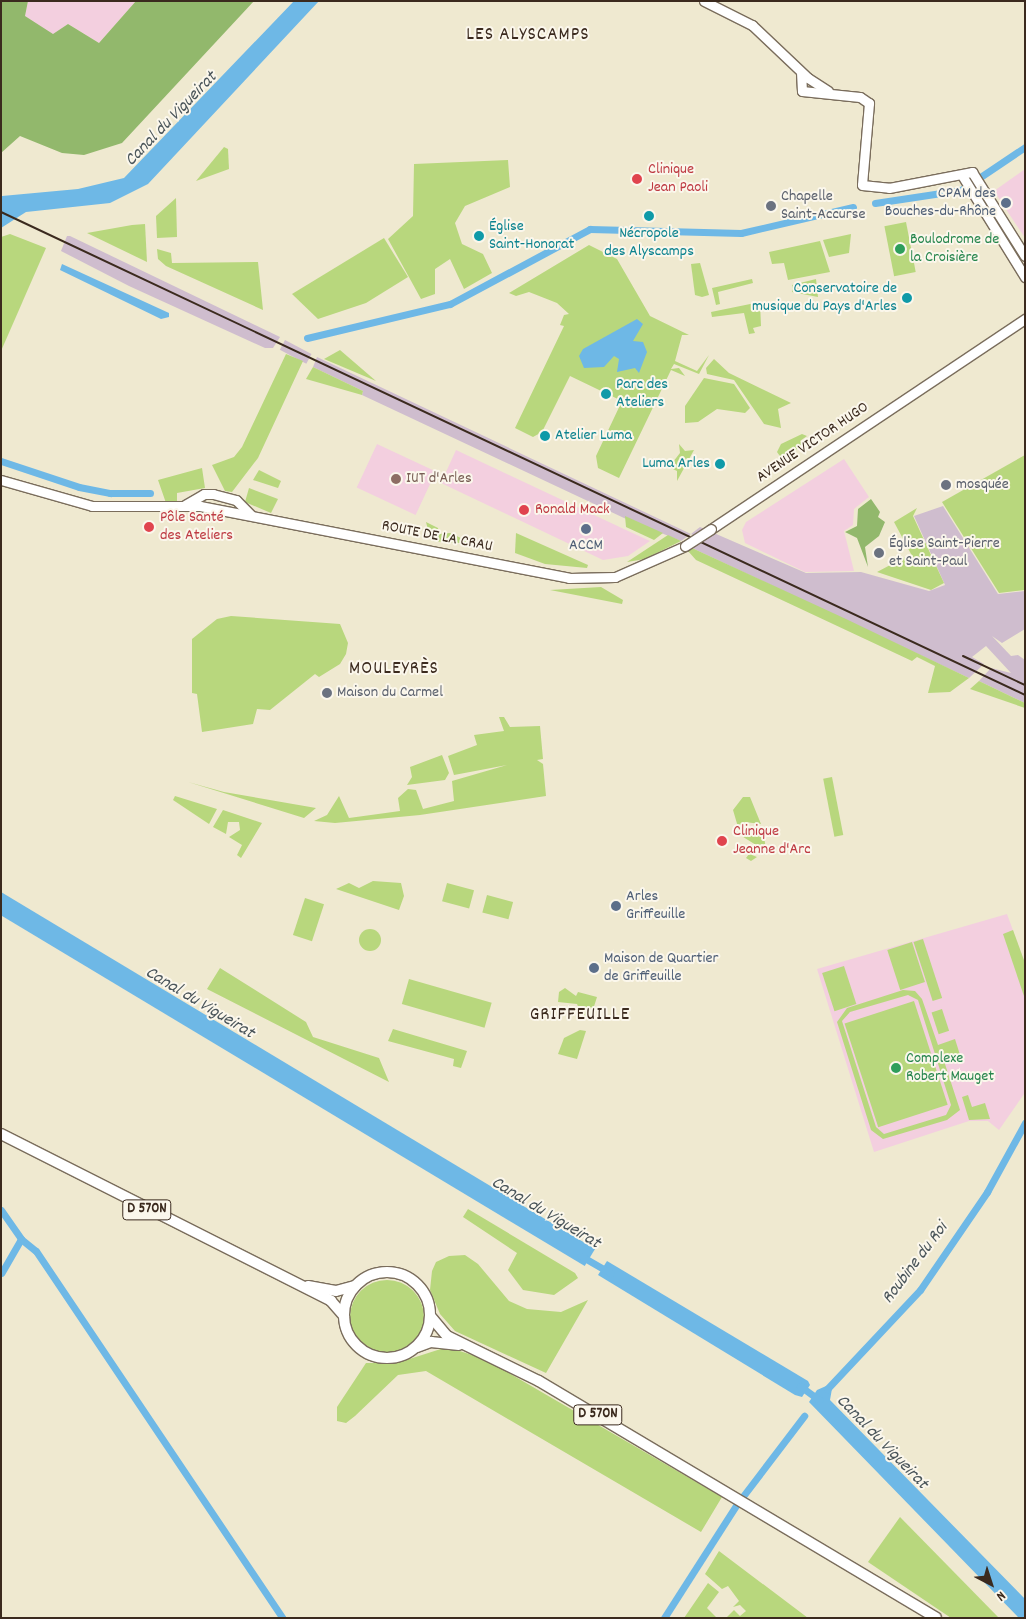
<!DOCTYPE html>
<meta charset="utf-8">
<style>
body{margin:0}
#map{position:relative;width:1026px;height:1619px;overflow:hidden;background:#efe9d0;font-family:Dekko,sans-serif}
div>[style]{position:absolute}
.built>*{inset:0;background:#f3cfdf;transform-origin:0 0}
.industrial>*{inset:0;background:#cfbdce;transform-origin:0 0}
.green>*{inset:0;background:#b8d77d;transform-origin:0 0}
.round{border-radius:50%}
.forest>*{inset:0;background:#92b86c}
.water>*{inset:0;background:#6eb8e6;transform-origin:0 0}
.canal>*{height:7px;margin:-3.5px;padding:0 3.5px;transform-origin:3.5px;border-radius:3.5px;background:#6eb8e6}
.roads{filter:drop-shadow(1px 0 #7a6d5c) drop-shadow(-1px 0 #7a6d5c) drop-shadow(0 1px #7a6d5c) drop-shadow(0 -1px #7a6d5c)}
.secondary>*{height:9px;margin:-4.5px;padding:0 4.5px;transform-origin:4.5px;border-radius:4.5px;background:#fff}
.primary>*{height:10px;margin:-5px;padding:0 5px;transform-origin:5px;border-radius:5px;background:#fff}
.primary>.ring{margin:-5px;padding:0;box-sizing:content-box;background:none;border:10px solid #fff;border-radius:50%}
.rail>*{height:2px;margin:-1px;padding:0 1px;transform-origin:1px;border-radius:1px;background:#3b2a1e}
.bridges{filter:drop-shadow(1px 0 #7a6d5c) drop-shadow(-1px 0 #7a6d5c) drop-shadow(0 1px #7a6d5c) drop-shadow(0 -1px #7a6d5c)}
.secondary-bridge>*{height:9px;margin:-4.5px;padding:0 4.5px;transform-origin:4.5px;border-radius:4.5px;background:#fff}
.dots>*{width:14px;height:14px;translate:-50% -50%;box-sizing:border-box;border:2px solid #fbf7ec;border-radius:50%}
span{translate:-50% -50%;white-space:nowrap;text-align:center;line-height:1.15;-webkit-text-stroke:4px #fbf7ec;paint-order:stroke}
.shield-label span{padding:1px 4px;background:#fbf7ec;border:1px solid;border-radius:4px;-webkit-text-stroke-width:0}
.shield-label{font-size:15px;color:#3b2a1e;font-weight:700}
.health-label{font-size:16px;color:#be3a42}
.left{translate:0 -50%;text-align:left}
.service-label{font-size:16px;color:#4e5e75}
.right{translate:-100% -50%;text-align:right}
.worship-label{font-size:16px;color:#5b616d}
.culture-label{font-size:16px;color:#0d838f}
.leisure-label{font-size:16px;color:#27864d}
.street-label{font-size:16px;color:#3b2a1e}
.education-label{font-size:16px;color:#785e54}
.water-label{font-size:18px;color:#4a555a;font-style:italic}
.quarter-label{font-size:19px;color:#3b2a1e;letter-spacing:1px}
.frame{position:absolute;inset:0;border:2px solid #3b2a1e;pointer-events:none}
.north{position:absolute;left:966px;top:1559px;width:50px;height:50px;-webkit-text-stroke:4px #fbf7ec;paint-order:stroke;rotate:140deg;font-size:14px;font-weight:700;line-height:20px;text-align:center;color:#3b2a1e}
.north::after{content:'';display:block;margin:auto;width:18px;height:22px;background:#3b2a1e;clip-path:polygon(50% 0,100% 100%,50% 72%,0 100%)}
</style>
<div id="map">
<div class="built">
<i style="clip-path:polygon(28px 1px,136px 1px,99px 43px,68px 24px,53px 35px,25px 16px)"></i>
<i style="clip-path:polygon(1025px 169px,1025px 238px,994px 191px)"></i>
<i style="left:377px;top:444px;width:65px;height:48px;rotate:25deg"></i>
<i style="clip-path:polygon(456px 450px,626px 530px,650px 541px,628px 556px,603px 560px,441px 483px)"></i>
<i style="clip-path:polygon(844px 459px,869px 497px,854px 509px,853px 525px,844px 531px,854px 571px,805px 572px,745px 543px,742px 530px,746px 522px)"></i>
<i style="clip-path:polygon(1007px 914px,1025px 963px,1024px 1094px,999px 1130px,988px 1121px,969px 1121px,874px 1152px,817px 969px)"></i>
</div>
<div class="industrial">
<i style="clip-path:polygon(67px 236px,70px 236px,280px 337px,273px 348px,265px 348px,129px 286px,61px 251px)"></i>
<i style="left:285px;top:340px;width:30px;height:11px;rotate:28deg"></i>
<i style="clip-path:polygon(317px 357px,691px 534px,700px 527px,806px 573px,861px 572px,929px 591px,945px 585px,914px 516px,943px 506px,998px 594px,1025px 591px,1025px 629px,1002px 643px,992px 636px,1011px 656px,1018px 655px,1025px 660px,1025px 703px,979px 681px,991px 668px,1011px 673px,986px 646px,972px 657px,984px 664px,969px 678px,692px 548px,703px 540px,691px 534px,681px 541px,624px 518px,362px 395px,363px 391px,313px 367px)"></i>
</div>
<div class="green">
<i style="clip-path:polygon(224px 147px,228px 149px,229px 169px,196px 181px)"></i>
<i style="clip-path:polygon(508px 160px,510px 187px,465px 206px,455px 223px,462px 244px,483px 254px,492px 273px,464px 289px,450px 259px,435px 269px,435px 294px,421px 299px,388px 239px,413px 216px,414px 164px)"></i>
<i style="clip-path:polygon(176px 198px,177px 237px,157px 238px,156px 216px)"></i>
<i style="left:906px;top:222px;width:51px;height:22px;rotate:79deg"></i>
<i style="clip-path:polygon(145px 224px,147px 262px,87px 233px,132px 225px)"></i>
<i style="clip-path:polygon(10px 234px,46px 248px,1px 351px,1px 237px)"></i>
<i style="clip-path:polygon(851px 234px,849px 253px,829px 257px,823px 240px)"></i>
<i style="clip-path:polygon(384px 238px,408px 277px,366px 303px,318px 319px,292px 294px)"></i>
<i style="clip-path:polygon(820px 241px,830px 272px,788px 280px,784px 263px,772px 264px,769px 252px)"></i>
<i style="clip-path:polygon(589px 245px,617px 259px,650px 316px,689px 335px,682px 335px,675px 361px,697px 371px,709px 355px,699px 374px,674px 364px,671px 369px,679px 368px,685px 376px,671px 370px,619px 478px,598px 468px,596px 456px,622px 401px,570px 376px,542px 432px,533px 437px,515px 428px,564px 326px,560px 325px,564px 315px,569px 314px,557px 303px,529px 292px,516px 296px,509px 293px)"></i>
<i style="clip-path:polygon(157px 249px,171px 253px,172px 263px,258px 262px,263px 310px,166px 266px,158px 259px)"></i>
<i style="clip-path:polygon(700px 263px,709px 295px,702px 297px,695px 295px,691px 264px)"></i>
<i style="clip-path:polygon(752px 279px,753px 283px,718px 292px,720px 304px,716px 305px,712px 288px)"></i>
<i style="clip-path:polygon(816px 279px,818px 297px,792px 292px,792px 285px)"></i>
<i style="clip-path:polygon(760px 302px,761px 326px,753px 328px,755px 333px,749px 334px,744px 313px,712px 317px,711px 312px)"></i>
<i style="clip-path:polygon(340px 350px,376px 381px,324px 359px)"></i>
<i style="clip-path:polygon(286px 354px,303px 361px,258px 458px,232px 492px,225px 491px,212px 465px,234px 457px,242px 447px)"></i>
<i style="clip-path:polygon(714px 359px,729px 373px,791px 403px,778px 409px,781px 428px,764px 424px,734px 380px,707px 374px,706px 368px)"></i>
<i style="clip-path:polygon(313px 367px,363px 391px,362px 395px,306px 379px)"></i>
<i style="clip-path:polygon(704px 378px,734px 384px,750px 408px,745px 413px,717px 409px,698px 422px,685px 423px,685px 406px)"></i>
<i style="clip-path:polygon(802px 434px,807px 436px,800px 441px,803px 445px,782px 459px,777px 452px,781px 444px)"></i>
<i style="clip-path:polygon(679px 444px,685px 451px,694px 450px,677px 481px,677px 471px,669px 467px,680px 453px)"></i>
<i style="clip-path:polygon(1025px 455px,1025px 590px,999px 593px,942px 502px)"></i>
<i style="clip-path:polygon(202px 468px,205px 488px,177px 493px,177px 502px,166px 503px,158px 480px)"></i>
<i style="clip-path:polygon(259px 470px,281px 481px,278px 488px,253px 480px)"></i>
<i style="clip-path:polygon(249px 488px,278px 499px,271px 513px,245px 502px)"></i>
<i style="clip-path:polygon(917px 508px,913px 516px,944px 583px,931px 590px,877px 572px,911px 554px,894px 522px)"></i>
<i style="clip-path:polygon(625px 516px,663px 533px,654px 540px,626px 527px)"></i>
<i style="clip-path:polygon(426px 522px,438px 528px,439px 534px,450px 533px,474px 544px,431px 541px)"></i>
<i style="clip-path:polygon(516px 533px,588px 565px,587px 568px,545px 564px,515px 553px)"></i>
<i style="clip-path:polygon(668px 535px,681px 541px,645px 559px,627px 562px)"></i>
<i style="clip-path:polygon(692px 548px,846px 619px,969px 678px,950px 692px,928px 693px,935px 666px,917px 657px,912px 661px,696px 560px,688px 551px)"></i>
<i style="clip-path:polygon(601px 587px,623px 600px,622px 604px,550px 590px)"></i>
<i style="clip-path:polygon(231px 616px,340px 624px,348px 643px,346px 654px,340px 664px,319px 677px,315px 674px,270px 710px,257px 709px,253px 724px,202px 732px,197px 694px,192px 693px,192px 639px,217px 619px)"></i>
<i style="clip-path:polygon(979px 681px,1025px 703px,1025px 708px,970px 689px)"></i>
<i style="clip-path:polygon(499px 717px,504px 717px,510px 727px,540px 726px,543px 759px,537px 760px,543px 764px,546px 796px,420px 815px,335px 823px,314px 821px,327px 815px,339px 796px,349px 818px,400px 811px,398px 798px,408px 789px,416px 790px,423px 809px,454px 801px,452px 781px,507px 765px,454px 775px,448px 756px,477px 745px,474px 735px,504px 731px)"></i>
<i style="clip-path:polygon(442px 755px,449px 773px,445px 780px,407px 785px,412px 777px,410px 767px)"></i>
<i style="left:832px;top:777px;width:59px;height:9px;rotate:79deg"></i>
<i style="clip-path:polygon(188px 782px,224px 792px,316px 808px,304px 818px)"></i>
<i style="clip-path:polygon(175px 796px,217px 809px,209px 824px,173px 800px)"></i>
<i style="clip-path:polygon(743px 797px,750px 797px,761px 824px,745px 822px,738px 827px,733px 810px)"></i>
<i style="clip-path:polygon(223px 810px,262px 823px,241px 858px,237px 855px,242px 845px,229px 837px,240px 830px,239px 822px,228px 822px,226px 834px,213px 827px)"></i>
<i style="clip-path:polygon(746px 826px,763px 829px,766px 850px,756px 848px,752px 855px,757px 857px,751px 861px,746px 858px,756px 845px,740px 835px)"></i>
<i style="clip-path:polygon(373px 881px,401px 883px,404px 896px,399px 910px,336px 889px,349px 883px,359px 888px)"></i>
<i style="left:447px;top:883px;width:28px;height:19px;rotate:15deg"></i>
<i style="left:487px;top:895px;width:27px;height:18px;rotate:15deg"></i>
<i style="left:305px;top:898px;width:20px;height:39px;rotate:18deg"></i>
<i class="round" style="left:359px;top:929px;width:22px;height:22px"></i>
<i style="clip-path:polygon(1013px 930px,1025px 963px,1025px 999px,1003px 934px)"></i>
<i style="left:923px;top:939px;width:62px;height:10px;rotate:72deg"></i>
<i style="left:912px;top:942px;width:42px;height:26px;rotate:72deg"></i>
<i style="left:844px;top:966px;width:40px;height:23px;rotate:72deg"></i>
<i style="clip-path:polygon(220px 968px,306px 1022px,313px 1037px,379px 1058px,389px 1082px,207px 989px)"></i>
<i style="left:409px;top:979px;width:86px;height:26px;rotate:16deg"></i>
<i style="clip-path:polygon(565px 988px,576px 996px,578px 992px,597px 997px,590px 1019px,582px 1016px,577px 1004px,558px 1002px,559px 992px)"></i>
<i style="clip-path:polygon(evenodd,903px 990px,915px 991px,922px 999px,938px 1045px,955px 1039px,961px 1058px,945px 1064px,960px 1110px,947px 1120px,883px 1139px,871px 1130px,837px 1022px,847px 1008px,903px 990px,908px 995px,918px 1000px,951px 1105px,946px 1115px,884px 1134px,876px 1127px,842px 1021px,850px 1012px,908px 995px)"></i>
<i style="left:914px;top:1001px;width:109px;height:73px;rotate:72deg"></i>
<i style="left:942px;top:1009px;width:23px;height:11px;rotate:72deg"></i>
<i style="clip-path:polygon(393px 1029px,467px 1051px,461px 1068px,453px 1066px,454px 1059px,388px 1041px)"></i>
<i style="clip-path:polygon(580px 1030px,586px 1031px,577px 1059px,558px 1054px,564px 1038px)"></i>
<i style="clip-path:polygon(968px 1095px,972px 1107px,985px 1103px,990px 1119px,969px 1120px,962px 1097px)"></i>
<i style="clip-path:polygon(468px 1209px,575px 1273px,578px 1278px,554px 1295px,523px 1290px,508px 1270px,517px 1253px,463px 1217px)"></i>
<i style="clip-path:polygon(465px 1255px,478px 1264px,509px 1301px,527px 1309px,561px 1312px,588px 1300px,546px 1373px,455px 1331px,440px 1314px,430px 1290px,432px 1271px,436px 1262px,449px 1256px)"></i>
<i class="round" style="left:350px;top:1280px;width:74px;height:74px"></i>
<i style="clip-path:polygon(447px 1347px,485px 1359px,722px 1497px,701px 1532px,426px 1371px,398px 1375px,355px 1416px,346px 1423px,337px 1421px,337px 1407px,366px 1363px,397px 1363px)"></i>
<i style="clip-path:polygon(900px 1517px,950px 1568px,999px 1618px,951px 1618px,868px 1562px)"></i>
<i style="clip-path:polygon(719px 1551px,808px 1618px,726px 1618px,734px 1610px,740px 1616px,746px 1611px,740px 1605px,733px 1607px,739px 1601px,728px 1586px,722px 1589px,705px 1574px)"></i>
<i style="clip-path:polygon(708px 1583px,719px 1592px,707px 1608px,717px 1618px,684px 1618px)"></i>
</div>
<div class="forest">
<i style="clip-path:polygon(1px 1px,28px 1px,25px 16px,53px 34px,68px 24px,99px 43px,136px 1px,254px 1px,122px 143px,84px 155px,62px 153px,20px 136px,1px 153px)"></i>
<i style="clip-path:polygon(871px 499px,880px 512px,878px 517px,885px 522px,879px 536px,865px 547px,868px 567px,857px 538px,845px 532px,857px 526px,858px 509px)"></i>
</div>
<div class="water">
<i style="clip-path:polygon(294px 1px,319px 1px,148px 184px,110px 203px,26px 212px,1px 228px,2px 196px,78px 189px,124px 178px)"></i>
<i style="clip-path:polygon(62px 264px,169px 313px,169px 317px,161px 319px,60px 270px)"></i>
<i style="clip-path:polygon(637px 319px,643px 324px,633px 341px,643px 342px,647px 352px,639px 373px,635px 368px,617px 372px,619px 359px,614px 356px,604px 367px,584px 368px,579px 356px,583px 349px)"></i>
<i style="left:1px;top:892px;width:693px;height:20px;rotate:31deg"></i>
<i style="clip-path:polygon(607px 1261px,808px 1381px,810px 1385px,802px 1397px,795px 1395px,598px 1275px)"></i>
<i style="clip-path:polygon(833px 1383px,830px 1400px,1025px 1599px,1025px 1618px,1019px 1618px,809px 1402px,817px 1390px)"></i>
</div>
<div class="canal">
<i style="left:875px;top:203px;width:87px;rotate:-8.6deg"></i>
<i style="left:961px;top:190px;width:77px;rotate:-33.9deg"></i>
<i style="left:307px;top:338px;width:147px;rotate:-13.4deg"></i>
<i style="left:450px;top:304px;width:159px;rotate:-28.2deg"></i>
<i style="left:590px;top:229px;width:151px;rotate:1.5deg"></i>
<i style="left:741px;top:233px;width:115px;rotate:-13.1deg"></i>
<i style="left:1px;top:461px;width:82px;rotate:18.4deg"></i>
<i style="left:79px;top:487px;width:32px;rotate:11deg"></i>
<i style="left:110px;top:493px;width:40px"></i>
<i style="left:1px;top:1210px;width:35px;rotate:55deg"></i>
<i style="left:21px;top:1239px;width:39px;rotate:120deg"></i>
<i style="left:21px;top:1239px;width:19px;rotate:39deg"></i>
<i style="left:36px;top:1251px;width:442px;rotate:56.1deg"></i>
<i style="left:581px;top:1256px;width:34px;rotate:30deg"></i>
<i style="left:800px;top:1386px;width:24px;rotate:36deg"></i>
<i style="left:827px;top:1389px;width:136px;rotate:-46.8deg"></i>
<i style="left:920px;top:1290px;width:119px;rotate:-55.6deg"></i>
<i style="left:987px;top:1192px;width:79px;rotate:-61.2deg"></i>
<i style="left:664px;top:1618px;width:135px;rotate:-57.4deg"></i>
<i style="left:737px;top:1504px;width:111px;rotate:-52.7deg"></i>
</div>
<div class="roads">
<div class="secondary">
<i style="left:704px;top:1px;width:54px;rotate:26.6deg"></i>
<i style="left:752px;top:25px;width:77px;rotate:43.4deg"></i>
<i style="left:808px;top:78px;width:24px;rotate:33deg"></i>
<i style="left:801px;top:72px;width:19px;rotate:87deg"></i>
<i style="left:802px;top:91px;width:58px;rotate:5.9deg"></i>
<i style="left:860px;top:97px;width:11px;rotate:34deg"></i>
<i style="left:869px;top:103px;width:82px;rotate:94.9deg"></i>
<i style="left:862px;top:185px;width:27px;rotate:6deg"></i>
<i style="left:889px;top:188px;width:85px;rotate:-10.9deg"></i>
<i style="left:972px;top:172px;width:99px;rotate:57.8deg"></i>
<i style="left:963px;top:177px;width:118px;rotate:58.2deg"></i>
<i style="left:1px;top:480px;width:95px;rotate:15.9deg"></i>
<i style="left:92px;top:506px;width:108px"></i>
<i style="left:200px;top:506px;width:376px;rotate:11deg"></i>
<i style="left:569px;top:578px;width:46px;rotate:-1.2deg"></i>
<i style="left:615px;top:577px;width:77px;rotate:-23.9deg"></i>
<i style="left:185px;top:505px;width:22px;rotate:-30deg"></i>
<i style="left:204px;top:494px;width:9px"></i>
<i style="left:213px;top:494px;width:24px;rotate:15deg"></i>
<i style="left:236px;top:500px;width:21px;rotate:45deg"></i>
<i style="left:711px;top:529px;width:378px;rotate:-33.8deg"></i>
</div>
<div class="primary">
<i style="left:1px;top:1134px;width:370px;rotate:26.8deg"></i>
<i style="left:331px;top:1301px;width:20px;rotate:49deg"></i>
<i class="ring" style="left:344px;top:1272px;width:76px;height:76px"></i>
<i style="left:308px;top:1286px;width:28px;rotate:10deg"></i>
<i style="left:336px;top:1291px;width:20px;rotate:-15deg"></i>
<i style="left:431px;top:1317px;width:25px;rotate:50deg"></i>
<i style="left:447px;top:1336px;width:102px;rotate:26.1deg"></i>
<i style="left:539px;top:1381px;width:462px;rotate:30.8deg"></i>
<i style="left:417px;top:1347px;width:15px;rotate:-20deg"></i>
<i style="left:431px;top:1342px;width:28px;rotate:6deg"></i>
</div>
</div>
<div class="rail">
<i style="left:1px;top:212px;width:1132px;rotate:25.25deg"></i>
<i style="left:963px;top:656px;width:68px;rotate:25.1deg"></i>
</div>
<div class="bridges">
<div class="secondary-bridge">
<i style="left:685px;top:546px;width:31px;rotate:-33deg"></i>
</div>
</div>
<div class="dots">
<i style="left:637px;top:179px;background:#e0444e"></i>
<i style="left:1006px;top:203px;background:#5c6f8a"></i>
<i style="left:771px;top:206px;background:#6b7280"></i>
<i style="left:649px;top:216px;background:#0f9aa8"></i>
<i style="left:479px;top:236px;background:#0f9aa8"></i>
<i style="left:900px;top:249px;background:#2e9e5b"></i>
<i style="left:907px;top:298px;background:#0f9aa8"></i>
<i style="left:606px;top:394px;background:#0f9aa8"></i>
<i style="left:545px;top:436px;background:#0f9aa8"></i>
<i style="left:720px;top:464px;background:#0f9aa8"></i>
<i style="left:396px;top:479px;background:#8d6e63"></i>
<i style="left:946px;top:485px;background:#6b7280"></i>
<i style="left:524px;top:510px;background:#e0444e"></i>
<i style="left:149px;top:527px;background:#e0444e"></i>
<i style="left:586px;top:529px;background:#5c6f8a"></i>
<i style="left:879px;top:553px;background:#6b7280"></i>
<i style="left:327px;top:693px;background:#6b7280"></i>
<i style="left:722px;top:841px;background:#e0444e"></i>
<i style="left:616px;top:906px;background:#5c6f8a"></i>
<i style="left:594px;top:968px;background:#5c6f8a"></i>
<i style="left:896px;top:1068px;background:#2e9e5b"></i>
</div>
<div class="shield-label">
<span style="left:147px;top:1210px">D 570N</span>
<span style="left:598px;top:1415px">D 570N</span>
</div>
<div class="health-label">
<span class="left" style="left:648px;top:179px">Clinique<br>Jean Paoli</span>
<span class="left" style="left:535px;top:510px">Ronald Mack</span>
<span class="left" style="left:160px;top:527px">Pôle Santé<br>des Ateliers</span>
<span class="left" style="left:733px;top:841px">Clinique<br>Jeanne d'Arc</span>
</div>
<div class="service-label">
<span class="right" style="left:996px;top:203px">CPAM des<br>Bouches-du-Rhône</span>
<span style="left:586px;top:546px">ACCM</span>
<span class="left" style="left:626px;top:906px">Arles<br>Griffeuille</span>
<span class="left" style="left:604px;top:968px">Maison de Quartier<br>de Griffeuille</span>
</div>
<div class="worship-label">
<span class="left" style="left:781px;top:206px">Chapelle<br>Saint-Accurse</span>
<span class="left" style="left:956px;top:485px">mosquée</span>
<span class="left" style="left:889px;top:553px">Église Saint-Pierre<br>et Saint-Paul</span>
<span class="left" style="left:337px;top:693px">Maison du Carmel</span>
</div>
<div class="culture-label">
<span class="left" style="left:489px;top:236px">Église<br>Saint-Honorat</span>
<span style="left:649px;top:243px">Nécropole<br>des Alyscamps</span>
<span class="right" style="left:897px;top:298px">Conservatoire de<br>musique du Pays d'Arles</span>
<span class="left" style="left:616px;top:394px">Parc des<br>Ateliers</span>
<span class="left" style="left:555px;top:436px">Atelier Luma</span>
<span class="right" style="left:710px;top:464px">Luma Arles</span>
</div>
<div class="leisure-label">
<span class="left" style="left:910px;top:249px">Boulodrome de<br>la Croisière</span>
<span class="left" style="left:906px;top:1068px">Complexe<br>Robert Mauget</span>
</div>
<div class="street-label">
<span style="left:813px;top:443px;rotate:-34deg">AVENUE VICTOR HUGO</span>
<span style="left:437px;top:537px;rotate:11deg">ROUTE DE LA CRAU</span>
</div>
<div class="education-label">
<span class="left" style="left:406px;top:479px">IUT d'Arles</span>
</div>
<div class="water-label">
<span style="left:172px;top:120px;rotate:-46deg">Canal du Vigueirat</span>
<span style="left:199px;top:1004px;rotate:31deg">Canal du Vigueirat</span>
<span style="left:545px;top:1214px;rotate:31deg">Canal du Vigueirat</span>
<span style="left:916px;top:1264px;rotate:-53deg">Roubine du Roi</span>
<span style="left:881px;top:1443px;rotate:46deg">Canal du Vigueirat</span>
</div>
<div class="quarter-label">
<span style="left:528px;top:36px">LES ALYSCAMPS</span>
<span style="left:394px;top:670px">MOULEYRÈS</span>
<span style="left:580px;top:1016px">GRIFFEUILLE</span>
</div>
<div class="frame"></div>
<div class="north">N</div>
</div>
